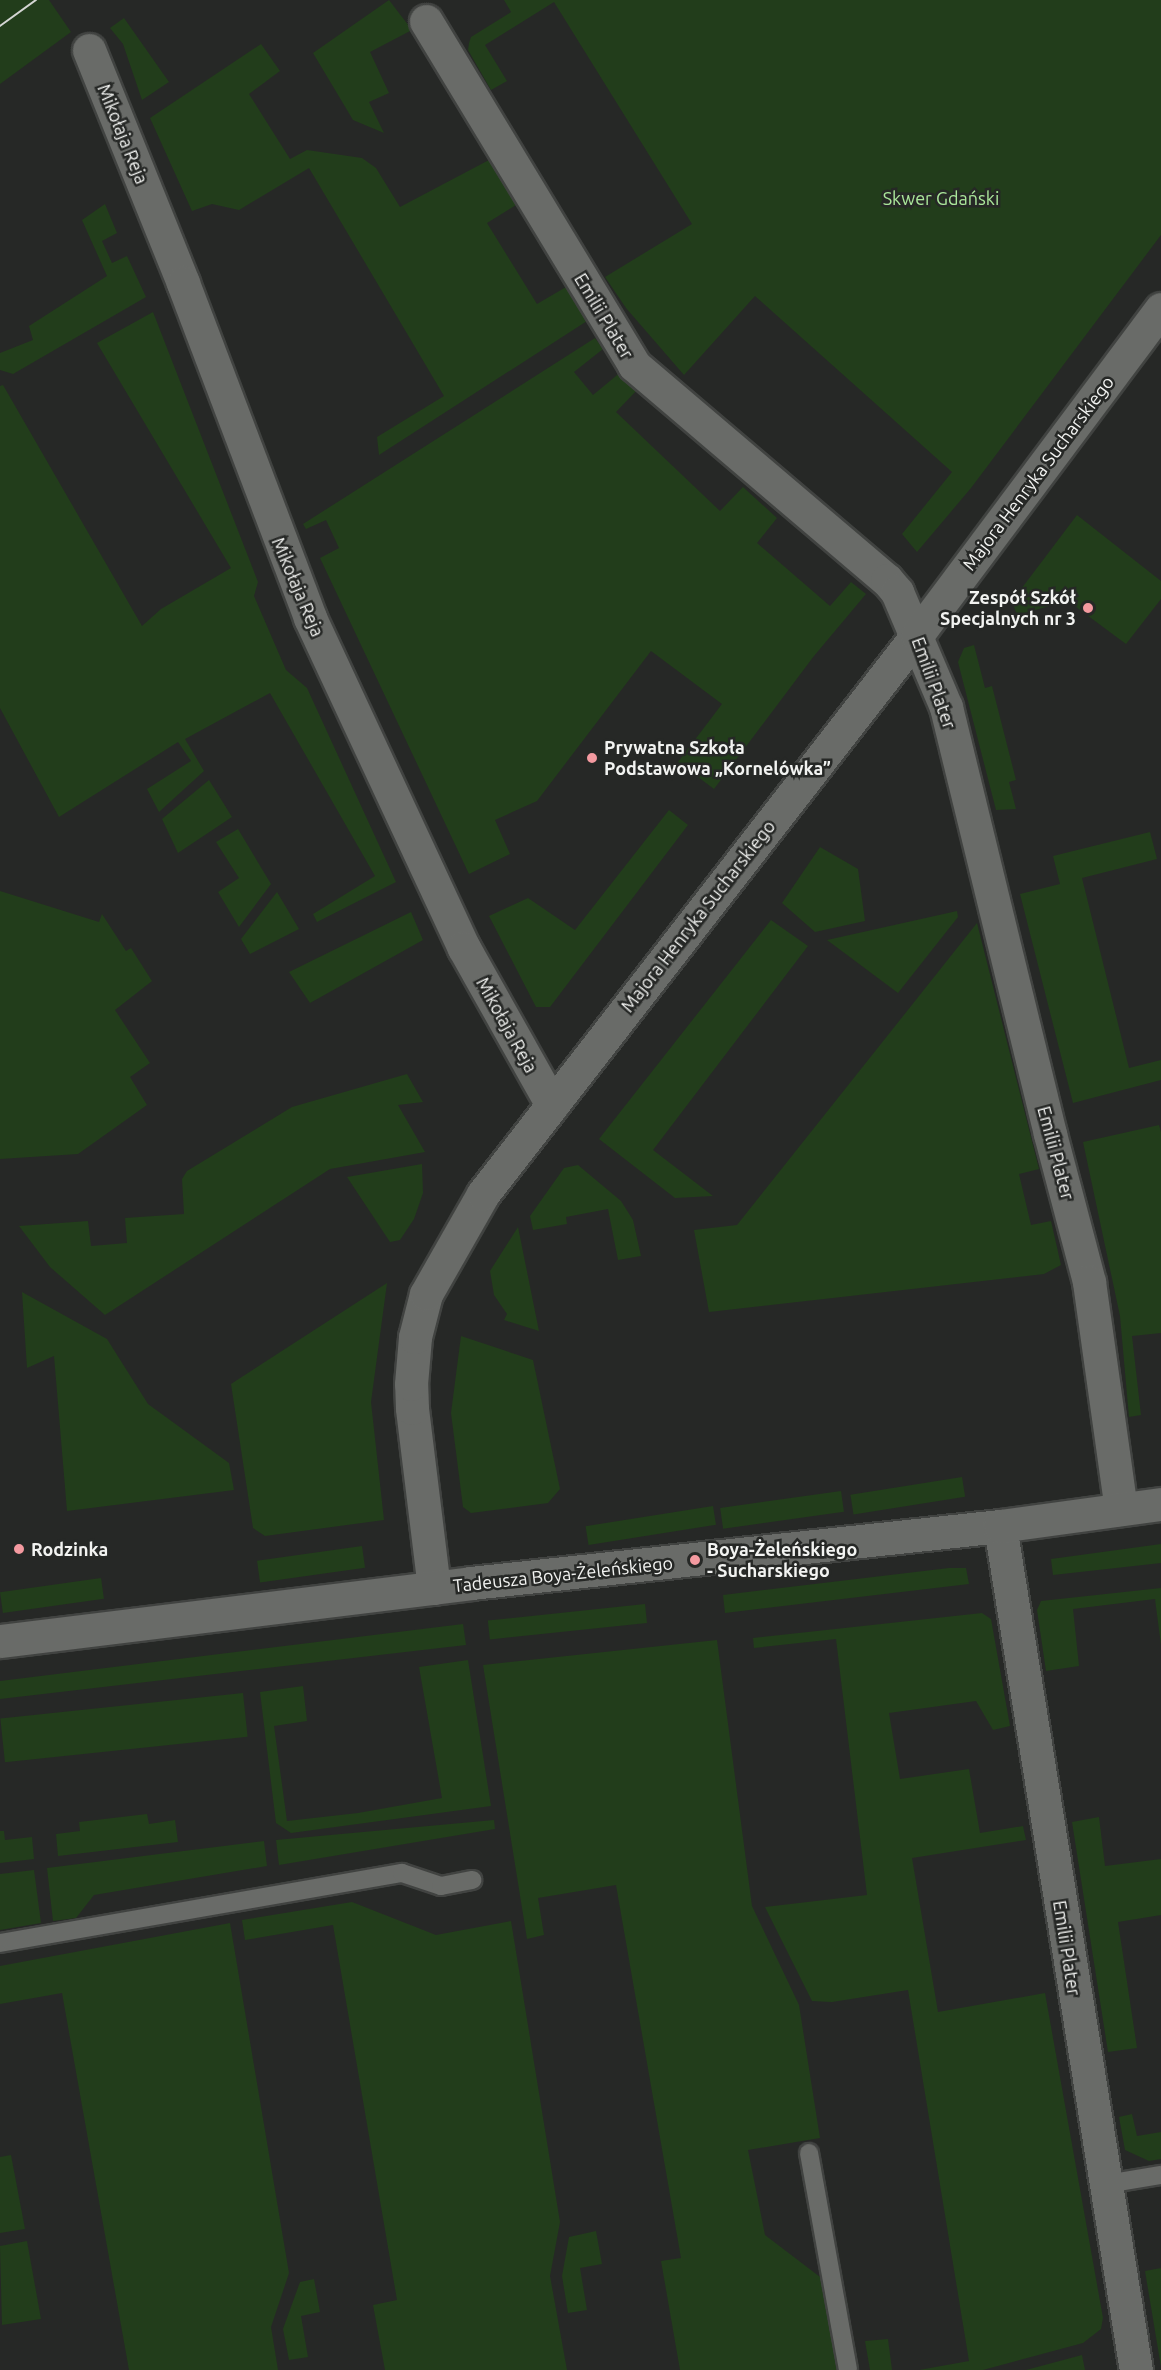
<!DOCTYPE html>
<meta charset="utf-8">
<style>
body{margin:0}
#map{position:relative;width:1161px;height:2370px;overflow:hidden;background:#262826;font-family:Ubuntu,sans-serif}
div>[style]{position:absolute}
.green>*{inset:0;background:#223d1b;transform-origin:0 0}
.roads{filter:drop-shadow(2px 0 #414341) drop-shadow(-2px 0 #414341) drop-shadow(0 2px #414341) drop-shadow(0 -2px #414341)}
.service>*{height:18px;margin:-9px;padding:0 9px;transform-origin:9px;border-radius:9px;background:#696b68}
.minor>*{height:33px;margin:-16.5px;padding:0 16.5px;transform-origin:16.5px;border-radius:16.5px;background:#696b68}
.tertiary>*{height:33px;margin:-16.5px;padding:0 16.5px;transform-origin:16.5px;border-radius:16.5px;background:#696b68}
.tram>*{height:1.5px;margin:-0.75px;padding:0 0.75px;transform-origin:0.75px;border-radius:0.75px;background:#d4d5d3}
.dots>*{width:16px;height:16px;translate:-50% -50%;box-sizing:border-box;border:3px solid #262826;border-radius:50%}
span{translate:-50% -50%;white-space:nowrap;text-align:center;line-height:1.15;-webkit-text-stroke:5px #262826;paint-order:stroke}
.street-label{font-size:18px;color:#f2f3f1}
.park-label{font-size:18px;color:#abe79b}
.poi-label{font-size:18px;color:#f2f3f1;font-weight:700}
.right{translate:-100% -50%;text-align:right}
.left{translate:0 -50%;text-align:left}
</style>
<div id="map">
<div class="green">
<i style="clip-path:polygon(0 0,49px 0,71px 32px,0 84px)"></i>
<i style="clip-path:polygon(389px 0,412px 30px,370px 52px,389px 93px,369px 102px,384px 133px,353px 120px,313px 53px)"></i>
<i style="clip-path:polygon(504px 0,1161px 0,1161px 235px,971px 488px,917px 552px,902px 534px,952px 472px,755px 296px,684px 375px,626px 308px,605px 277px,692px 224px,554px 2px,485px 45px,507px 81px,491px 90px,468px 50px,469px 43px,471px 37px,511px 12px)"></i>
<i style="clip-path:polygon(124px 18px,169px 82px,142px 100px,123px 44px,110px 28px)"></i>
<i style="clip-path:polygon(261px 44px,280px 71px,249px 94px,290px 159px,307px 150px,362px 158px,376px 168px,400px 207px,489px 160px,516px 205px,487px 223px,537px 304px,566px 287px,587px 321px,379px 455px,377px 437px,444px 396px,309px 168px,239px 210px,212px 204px,192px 211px,150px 118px)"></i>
<i style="clip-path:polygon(105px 204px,117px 233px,102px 241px,112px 263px,127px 256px,146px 297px,13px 374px,0 370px,0 353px,33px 340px,29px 326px,107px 276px,82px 220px)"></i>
<i style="clip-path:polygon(153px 312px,258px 582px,254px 596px,286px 670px,307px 688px,396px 882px,317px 922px,313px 914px,375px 876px,270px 693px,185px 739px,204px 771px,159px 812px,147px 789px,191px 761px,178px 742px,59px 817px,0 708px,0 386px,3px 385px,142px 626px,161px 609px,231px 568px,97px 343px)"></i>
<i style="clip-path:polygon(595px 338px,603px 349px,574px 372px,593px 395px,622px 371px,639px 388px,616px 412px,720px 511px,743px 487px,777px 518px,757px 543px,830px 606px,851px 582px,866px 594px,814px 656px,714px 789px,678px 762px,722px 704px,651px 651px,537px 801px,495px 820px,510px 854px,469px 874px,320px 558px,339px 548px,326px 520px,306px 529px,303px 524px)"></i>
<i style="clip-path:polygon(1077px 515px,1161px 581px,1161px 599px,1126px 644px,1068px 601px,1017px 615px,1012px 601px)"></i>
<i style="clip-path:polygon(974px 645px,985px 688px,992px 686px,1016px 780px,1009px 782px,1016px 809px,996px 810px,958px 662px,964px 648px)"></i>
<i style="clip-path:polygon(209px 780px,232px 817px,178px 853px,162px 819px)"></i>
<i style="clip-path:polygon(669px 810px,688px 825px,550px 1007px,536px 1007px,489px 916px,528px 898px,575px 930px)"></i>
<i style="clip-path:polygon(238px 829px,271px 884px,239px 927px,218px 892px,239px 878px,216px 842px)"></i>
<i style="clip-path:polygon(1150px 832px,1157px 859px,1082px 878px,1129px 1068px,1161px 1060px,1161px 1080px,1073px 1103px,1020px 894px,1060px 884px,1053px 856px)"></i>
<i style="clip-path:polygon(820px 847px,858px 869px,865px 921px,815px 932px,782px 903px)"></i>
<i style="clip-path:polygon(0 891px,99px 922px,102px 914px,126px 951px,131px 948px,152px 981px,115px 1010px,150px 1063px,130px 1077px,147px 1105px,78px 1154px,0 1159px)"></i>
<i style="clip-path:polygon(277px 892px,299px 929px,250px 954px,241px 939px)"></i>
<i style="clip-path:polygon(957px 911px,958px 917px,898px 993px,827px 940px)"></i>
<i style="clip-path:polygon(411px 912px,423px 940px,310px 1003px,289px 972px)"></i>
<i style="clip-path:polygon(771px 920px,808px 946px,653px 1150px,713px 1196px,675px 1198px,599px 1139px)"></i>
<i style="clip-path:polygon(977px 923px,1039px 1169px,1019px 1174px,1031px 1225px,1051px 1221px,1061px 1265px,1044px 1274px,709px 1312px,694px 1230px,737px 1225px)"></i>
<i style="clip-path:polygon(407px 1074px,423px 1102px,398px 1105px,425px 1152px,330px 1169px,105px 1315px,50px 1267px,19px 1226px,88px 1221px,91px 1246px,127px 1243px,125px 1218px,184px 1214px,182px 1179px,187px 1171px,292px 1107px)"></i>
<i style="clip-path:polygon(1159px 1125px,1161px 1132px,1161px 1333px,1132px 1336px,1141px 1415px,1129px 1417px,1120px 1316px,1083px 1142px)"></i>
<i style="clip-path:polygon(422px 1164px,423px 1193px,414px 1219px,400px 1240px,390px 1242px,347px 1177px)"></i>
<i style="clip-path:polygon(578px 1165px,621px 1201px,633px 1220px,641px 1256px,618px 1260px,608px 1209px,566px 1217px,567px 1224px,533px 1230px,530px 1216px,564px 1168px)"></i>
<i style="clip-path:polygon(518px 1227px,539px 1331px,504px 1320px,507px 1314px,494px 1295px,490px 1271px)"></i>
<i style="clip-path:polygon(387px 1283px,371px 1402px,384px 1520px,265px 1536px,253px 1528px,231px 1384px)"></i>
<i style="clip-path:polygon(22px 1292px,107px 1339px,148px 1404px,229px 1463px,234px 1490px,67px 1511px,54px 1356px,27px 1368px)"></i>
<i style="clip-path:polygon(461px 1336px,533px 1360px,560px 1489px,548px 1503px,471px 1513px,463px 1507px,451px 1413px)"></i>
<i style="left:962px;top:1477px;width:20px;height:113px;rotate:81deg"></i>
<i style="left:841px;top:1491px;width:21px;height:122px;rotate:82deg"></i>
<i style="left:713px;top:1506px;width:19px;height:129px;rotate:81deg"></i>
<i style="clip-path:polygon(1161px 1544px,1161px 1563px,1053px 1575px,1051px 1559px)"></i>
<i style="left:362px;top:1546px;width:22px;height:106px;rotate:82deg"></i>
<i style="clip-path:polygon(949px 1568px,966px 1568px,969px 1584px,725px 1613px,723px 1595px)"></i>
<i style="left:101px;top:1578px;width:21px;height:102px;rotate:82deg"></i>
<i style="clip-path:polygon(1161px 1588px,1161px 1645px,1155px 1599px,1073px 1609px,1079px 1666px,1046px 1671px,1037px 1610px,1041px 1601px)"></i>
<i style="left:645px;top:1604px;width:19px;height:158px;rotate:84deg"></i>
<i style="clip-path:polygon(982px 1613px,991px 1619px,1010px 1726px,993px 1730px,976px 1701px,889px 1713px,900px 1779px,969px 1769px,980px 1833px,1023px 1826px,1026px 1840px,912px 1858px,938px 2012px,1045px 1993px,1103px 2318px,1101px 2329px,1083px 2343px,983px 2370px,919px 2370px,969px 2361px,908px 1990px,832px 2002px,812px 2001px,765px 1907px,867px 1895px,836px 1639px,754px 1648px,753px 1638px)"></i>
<i style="clip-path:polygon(463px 1624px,466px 1645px,0 1699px,0 1681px)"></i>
<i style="clip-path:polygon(717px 1640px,752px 1906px,799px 2005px,820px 2138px,748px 2150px,765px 2235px,824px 2280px,839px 2370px,680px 2370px,661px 2261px,681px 2258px,616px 1885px,538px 1898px,544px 1935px,527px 1939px,483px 1665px)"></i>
<i style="clip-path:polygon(468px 1660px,491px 1806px,291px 1833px,276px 1823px,260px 1692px,303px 1686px,307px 1721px,274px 1726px,287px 1821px,358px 1813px,442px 1798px,419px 1667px)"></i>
<i style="left:243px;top:1693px;width:44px;height:244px;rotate:84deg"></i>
<i style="clip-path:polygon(147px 1814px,149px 1824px,175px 1820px,178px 1842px,58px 1856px,56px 1834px,80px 1831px,79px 1822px)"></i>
<i style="clip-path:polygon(1099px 1817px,1105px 1866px,1161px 1859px,1161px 1915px,1118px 1922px,1137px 2048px,1108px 2052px,1072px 1822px)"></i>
<i style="clip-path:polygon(494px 1820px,495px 1829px,279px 1865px,276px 1840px)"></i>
<i style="clip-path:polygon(0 1831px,4px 1831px,5px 1840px,32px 1837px,34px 1859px,0 1863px)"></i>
<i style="clip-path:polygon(264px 1841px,267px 1866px,94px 1895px,76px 1918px,53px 1921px,47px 1868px)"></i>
<i style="clip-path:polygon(34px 1870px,41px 1923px,0 1930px,0 1874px)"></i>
<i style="clip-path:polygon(352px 1902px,436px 1935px,511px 1921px,560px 2222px,550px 2276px,567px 2370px,385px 2370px,373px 2305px,397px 2300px,333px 1925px,245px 1940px,242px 1920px)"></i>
<i style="clip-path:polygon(230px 1923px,289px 2273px,271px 2327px,278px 2370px,129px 2370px,62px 1993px,0 2004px,0 1966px)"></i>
<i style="clip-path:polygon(1132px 2114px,1137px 2136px,1161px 2132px,1161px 2159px,1149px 2161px,1125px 2150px,1119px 2117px)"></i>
<i style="clip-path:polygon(11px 2155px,25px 2229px,0 2233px,0 2157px)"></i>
<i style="clip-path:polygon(596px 2231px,602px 2264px,580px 2268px,587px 2310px,568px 2313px,562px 2276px,569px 2237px)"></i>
<i style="clip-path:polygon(27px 2241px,41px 2319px,2px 2325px,0 2246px)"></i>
<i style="clip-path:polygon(1161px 2268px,1161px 2367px,1145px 2271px)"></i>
<i style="clip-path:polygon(314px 2279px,320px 2312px,301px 2316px,308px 2357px,289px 2360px,283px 2329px,300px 2282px)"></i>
<i style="clip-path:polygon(888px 2339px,892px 2370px,870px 2370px,865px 2341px)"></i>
<i style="clip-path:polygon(1082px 2355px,1085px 2370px,1026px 2370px)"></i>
</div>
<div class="roads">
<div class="service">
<i style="left:0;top:1943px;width:408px;rotate:-9.9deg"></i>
<i style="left:402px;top:1873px;width:41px;rotate:18.4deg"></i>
<i style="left:441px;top:1886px;width:32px;rotate:-11deg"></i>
<i style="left:809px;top:2153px;width:220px;rotate:79.8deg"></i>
<i style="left:1107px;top:2184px;width:55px;rotate:-9.5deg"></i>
</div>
<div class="minor">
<i style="left:426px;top:21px;width:402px;rotate:58.8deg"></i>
<i style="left:634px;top:365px;width:332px;rotate:40.4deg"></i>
<i style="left:887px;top:580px;width:16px;rotate:50deg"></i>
<i style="left:897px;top:592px;width:125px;rotate:66.9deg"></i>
<i style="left:946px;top:707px;width:439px;rotate:76.3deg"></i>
<i style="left:1050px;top:1134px;width:153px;rotate:75.2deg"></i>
<i style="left:1089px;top:1282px;width:229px;rotate:82deg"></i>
<i style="left:89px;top:50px;width:251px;rotate:68deg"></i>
<i style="left:183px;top:283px;width:358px;rotate:69.2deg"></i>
<i style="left:310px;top:618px;width:364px;rotate:65deg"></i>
<i style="left:464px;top:948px;width:180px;rotate:60.7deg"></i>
<i style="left:1000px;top:1526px;width:855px;rotate:80.85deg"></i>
<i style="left:434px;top:1588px;width:181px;rotate:-97deg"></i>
<i style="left:412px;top:1408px;width:24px;rotate:-92deg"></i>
<i style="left:411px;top:1384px;width:47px;rotate:-85.1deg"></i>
<i style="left:415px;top:1337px;width:44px;rotate:-75.7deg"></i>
<i style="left:426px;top:1294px;width:115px;rotate:-60.3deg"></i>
<i style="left:483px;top:1194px;width:708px;rotate:-52.17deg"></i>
<i style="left:917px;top:635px;width:407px;rotate:-53.2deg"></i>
</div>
<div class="tertiary">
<i style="left:0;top:1641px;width:475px;rotate:-7deg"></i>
<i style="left:471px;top:1583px;width:532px;rotate:-6.15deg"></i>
<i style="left:1000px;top:1526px;width:162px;rotate:-7.8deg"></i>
</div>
</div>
<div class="tram">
<i style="left:0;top:26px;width:44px;rotate:-35.8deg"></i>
</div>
<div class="dots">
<i style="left:1088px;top:608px;background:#f49aa0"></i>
<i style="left:592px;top:758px;background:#f49aa0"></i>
<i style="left:19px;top:1549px;background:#f49aa0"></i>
<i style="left:695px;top:1560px;background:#f49aa0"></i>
</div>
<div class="street-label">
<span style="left:123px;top:134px;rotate:68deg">Mikołaja Reja</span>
<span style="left:604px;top:316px;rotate:59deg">Emilii Plater</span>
<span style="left:1038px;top:473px;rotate:-53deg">Majora Henryka Sucharskiego</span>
<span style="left:298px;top:587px;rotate:67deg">Mikołaja Reja</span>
<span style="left:934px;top:683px;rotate:70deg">Emilii Plater</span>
<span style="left:698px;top:916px;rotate:-52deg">Majora Henryka Sucharskiego</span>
<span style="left:507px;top:1025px;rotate:61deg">Mikołaja Reja</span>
<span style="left:1056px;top:1153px;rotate:75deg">Emilii Plater</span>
<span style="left:563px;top:1574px;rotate:-6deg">Tadeusza Boya-Żeleńskiego</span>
<span style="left:1067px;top:1948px;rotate:81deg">Emilii Plater</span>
</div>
<div class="park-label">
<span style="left:941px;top:198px">Skwer Gdański</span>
</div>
<div class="poi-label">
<span class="right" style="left:1076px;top:608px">Zespół Szkół<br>Specjalnych nr 3</span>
<span class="left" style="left:604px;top:758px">Prywatna Szkoła<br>Podstawowa „Kornelówka”</span>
<span class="left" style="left:31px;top:1549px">Rodzinka</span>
<span class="left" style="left:707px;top:1560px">Boya-Żeleńskiego<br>- Sucharskiego</span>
</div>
</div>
